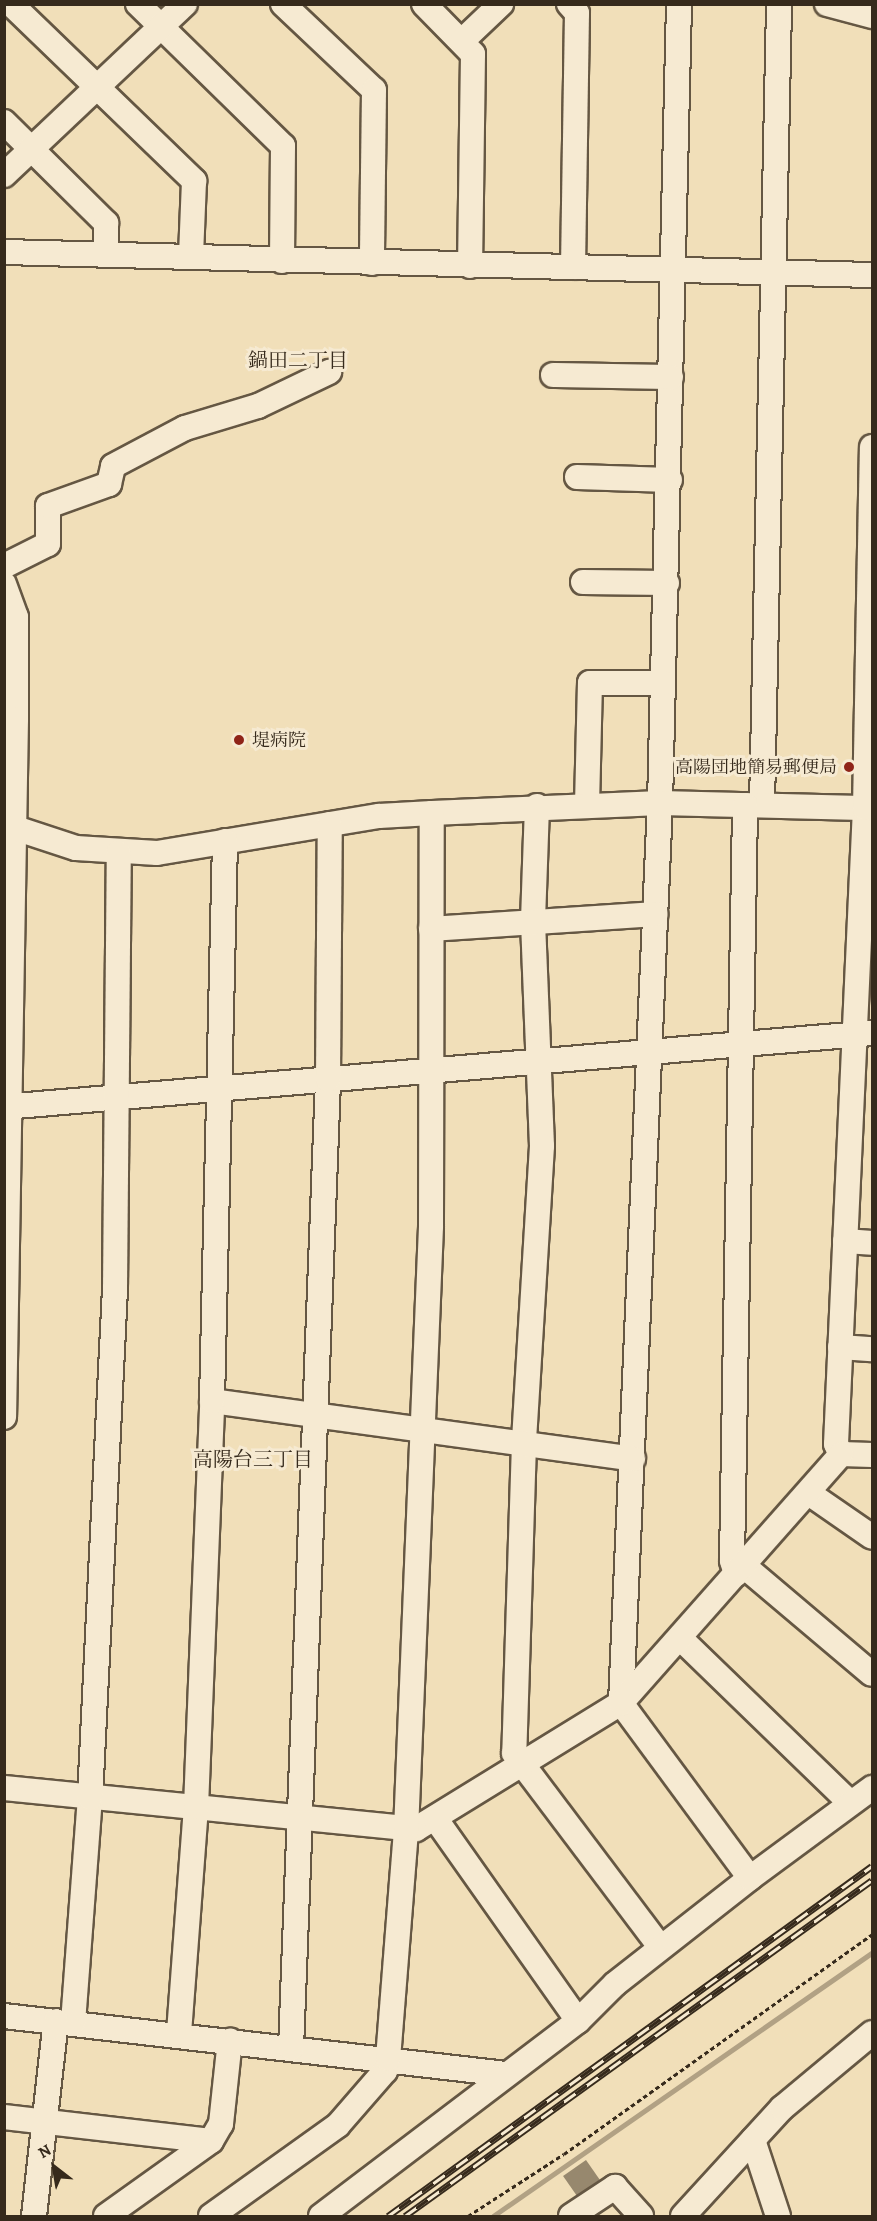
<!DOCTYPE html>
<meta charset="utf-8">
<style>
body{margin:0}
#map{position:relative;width:877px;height:2221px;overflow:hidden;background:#f1dfb9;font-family:Alegreya,"Noto Serif JP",serif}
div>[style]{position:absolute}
.stream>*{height:5px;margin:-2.5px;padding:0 2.5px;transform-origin:2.5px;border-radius:2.5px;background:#b1a184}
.building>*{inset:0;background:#97886e;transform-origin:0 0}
.path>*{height:3px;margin-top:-1.5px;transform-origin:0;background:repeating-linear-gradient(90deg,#362a1c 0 4.5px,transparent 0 7.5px)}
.roads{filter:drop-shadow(2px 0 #655743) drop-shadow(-2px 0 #655743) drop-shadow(0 2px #655743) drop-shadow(0 -2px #655743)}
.minor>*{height:24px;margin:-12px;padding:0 12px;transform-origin:12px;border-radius:12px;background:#f6ead2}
.rail>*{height:7px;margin-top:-3.5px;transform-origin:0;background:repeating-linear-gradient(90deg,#f6ead2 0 14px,#362a1c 0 28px);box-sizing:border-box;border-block:2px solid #362a1c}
.dots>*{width:16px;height:16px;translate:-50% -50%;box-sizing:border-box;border:3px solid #f6ead2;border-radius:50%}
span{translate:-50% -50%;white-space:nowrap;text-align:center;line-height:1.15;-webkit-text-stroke:6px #f6ead2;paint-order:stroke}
.poi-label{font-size:18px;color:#362a1c}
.left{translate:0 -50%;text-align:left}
.right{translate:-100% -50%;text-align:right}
.neighbourhood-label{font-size:20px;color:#362a1c}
.frame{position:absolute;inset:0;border:6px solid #362a1c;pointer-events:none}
.north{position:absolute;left:24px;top:2137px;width:60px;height:60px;-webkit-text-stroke:4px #f6ead2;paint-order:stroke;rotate:329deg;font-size:16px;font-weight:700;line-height:24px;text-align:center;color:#362a1c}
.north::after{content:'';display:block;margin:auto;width:21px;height:27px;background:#362a1c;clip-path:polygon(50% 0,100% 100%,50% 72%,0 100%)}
</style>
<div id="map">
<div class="stream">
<i style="left:493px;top:2216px;width:461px;rotate:-34.8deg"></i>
</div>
<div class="building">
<i style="left:586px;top:2160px;width:24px;height:28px;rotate:55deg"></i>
</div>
<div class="path">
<i style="left:468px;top:2216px;width:114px;rotate:-32.9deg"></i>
<i style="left:564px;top:2154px;width:379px;rotate:-35.5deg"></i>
</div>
<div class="roads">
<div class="minor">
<i style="left:11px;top:4px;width:255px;rotate:44deg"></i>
<i style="left:194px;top:181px;width:75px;rotate:92.3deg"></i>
<i style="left:138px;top:4px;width:203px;rotate:44.4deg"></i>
<i style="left:283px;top:146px;width:115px;rotate:90.5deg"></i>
<i style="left:283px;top:4px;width:125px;rotate:43.4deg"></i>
<i style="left:374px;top:90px;width:173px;rotate:90.7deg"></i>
<i style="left:424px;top:4px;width:70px;rotate:45.6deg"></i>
<i style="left:473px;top:54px;width:212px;rotate:90.8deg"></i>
<i style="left:569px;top:4px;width:12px;rotate:48deg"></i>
<i style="left:577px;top:13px;width:254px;rotate:90.9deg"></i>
<i style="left:679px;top:4px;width:799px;rotate:91.36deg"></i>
<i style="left:660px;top:803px;width:901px;rotate:92.48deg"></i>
<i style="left:621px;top:1703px;width:217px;rotate:53.6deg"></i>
<i style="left:827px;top:4px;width:47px;rotate:14.9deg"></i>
<i style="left:462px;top:41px;width:54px;rotate:-43.5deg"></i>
<i style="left:4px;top:122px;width:144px;rotate:44.7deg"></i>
<i style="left:106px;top:223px;width:31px;rotate:90deg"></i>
<i style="left:4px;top:175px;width:249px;rotate:-43.4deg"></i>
<i style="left:4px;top:252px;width:868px;rotate:1.52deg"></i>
<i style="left:553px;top:375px;width:118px;rotate:1deg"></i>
<i style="left:577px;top:477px;width:93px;rotate:1.8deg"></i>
<i style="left:4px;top:566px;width:49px;rotate:-26.6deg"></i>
<i style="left:48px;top:544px;width:38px;rotate:-90deg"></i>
<i style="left:48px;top:506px;width:65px;rotate:-19.8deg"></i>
<i style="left:109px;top:484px;width:18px;rotate:-77deg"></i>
<i style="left:113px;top:466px;width:81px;rotate:-27.8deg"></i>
<i style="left:185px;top:428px;width:76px;rotate:-16.8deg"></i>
<i style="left:258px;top:406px;width:79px;rotate:-25.6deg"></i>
<i style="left:583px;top:582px;width:84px;rotate:0.7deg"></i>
<i style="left:4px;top:584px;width:35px;rotate:70deg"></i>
<i style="left:16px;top:617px;width:102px;rotate:90deg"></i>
<i style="left:16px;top:719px;width:698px;rotate:90.98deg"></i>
<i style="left:587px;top:805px;width:122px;rotate:-88.6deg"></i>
<i style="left:590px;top:683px;width:73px"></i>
<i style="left:762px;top:805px;width:801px;rotate:-88.78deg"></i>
<i style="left:537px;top:806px;width:116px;rotate:92deg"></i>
<i style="left:533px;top:922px;width:224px;rotate:87.7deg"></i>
<i style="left:542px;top:1146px;width:298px;rotate:93.5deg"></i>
<i style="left:524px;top:1443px;width:310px;rotate:91.8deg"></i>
<i style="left:514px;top:1753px;width:243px;rotate:53deg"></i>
<i style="left:15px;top:828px;width:64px;rotate:18.2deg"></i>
<i style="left:76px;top:848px;width:81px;rotate:3.5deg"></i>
<i style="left:157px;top:853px;width:225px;rotate:-9.5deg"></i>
<i style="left:379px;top:816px;width:53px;rotate:-3.2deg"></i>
<i style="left:432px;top:813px;width:228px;rotate:-2.5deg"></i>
<i style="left:660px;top:803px;width:212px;rotate:1.4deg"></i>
<i style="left:431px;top:929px;width:225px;rotate:-3.8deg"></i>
<i style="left:4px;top:1107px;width:871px;rotate:-4.87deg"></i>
<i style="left:845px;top:1241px;width:27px;rotate:4deg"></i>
<i style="left:840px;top:1347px;width:32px;rotate:4deg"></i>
<i style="left:212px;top:1401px;width:425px;rotate:7.8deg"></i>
<i style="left:841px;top:1454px;width:11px;rotate:-117deg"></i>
<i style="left:836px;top:1444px;width:637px;rotate:-87.39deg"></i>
<i style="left:865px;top:808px;width:361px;rotate:-88.9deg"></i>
<i style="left:841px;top:1454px;width:31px;rotate:2deg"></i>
<i style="left:810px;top:1494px;width:75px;rotate:34.7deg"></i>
<i style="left:744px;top:1566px;width:167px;rotate:40.2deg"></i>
<i style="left:736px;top:1574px;width:14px;rotate:-107deg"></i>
<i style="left:732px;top:1561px;width:756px;rotate:-89.01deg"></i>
<i style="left:680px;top:1638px;width:237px;rotate:44.1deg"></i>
<i style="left:4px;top:1788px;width:414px;rotate:5.7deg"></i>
<i style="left:416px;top:1829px;width:241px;rotate:-31.6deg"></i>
<i style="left:621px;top:1703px;width:332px;rotate:-48.5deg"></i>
<i style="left:435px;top:1818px;width:248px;rotate:54.8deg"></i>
<i style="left:4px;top:2016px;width:505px;rotate:6.59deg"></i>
<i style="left:73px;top:2023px;width:226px;rotate:-85.7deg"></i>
<i style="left:90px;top:1798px;width:510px;rotate:-87.19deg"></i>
<i style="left:115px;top:1289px;width:436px;rotate:-89.5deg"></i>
<i style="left:179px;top:2033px;width:227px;rotate:-85.7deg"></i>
<i style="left:196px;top:1807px;width:406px;rotate:-87.7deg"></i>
<i style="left:212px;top:1401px;width:560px;rotate:-88.67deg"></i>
<i style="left:291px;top:2048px;width:970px;rotate:-87.81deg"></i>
<i style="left:328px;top:1079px;width:255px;rotate:-89.6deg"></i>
<i style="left:4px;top:2117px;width:208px;rotate:6.6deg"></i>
<i style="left:753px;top:2140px;width:80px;rotate:71.8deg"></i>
<i style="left:34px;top:2216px;width:196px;rotate:-83.6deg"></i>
<i style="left:106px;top:2216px;width:129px;rotate:-35.5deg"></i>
<i style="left:211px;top:2141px;width:20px;rotate:-60deg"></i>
<i style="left:221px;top:2124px;width:84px;rotate:-83.9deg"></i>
<i style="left:211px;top:2216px;width:156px;rotate:-35.6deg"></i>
<i style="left:338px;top:2125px;width:72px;rotate:-49deg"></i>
<i style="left:385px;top:2071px;width:12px;rotate:-76deg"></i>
<i style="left:388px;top:2059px;width:229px;rotate:-85.5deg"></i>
<i style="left:406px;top:1831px;width:606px;rotate:-87.63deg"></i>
<i style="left:431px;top:1226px;width:413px;rotate:-89.9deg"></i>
<i style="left:321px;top:2216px;width:323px;rotate:-37.2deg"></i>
<i style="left:578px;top:2021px;width:52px;rotate:-45deg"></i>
<i style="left:615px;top:1984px;width:172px;rotate:-38.1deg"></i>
<i style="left:750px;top:1878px;width:152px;rotate:-36.4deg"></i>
<i style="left:571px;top:2216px;width:53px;rotate:-33.4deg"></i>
<i style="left:615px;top:2187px;width:39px;rotate:48deg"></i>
<i style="left:683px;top:2216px;width:147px;rotate:-47.5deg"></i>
<i style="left:782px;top:2108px;width:117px;rotate:-39.8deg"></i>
</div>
</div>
<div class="rail">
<i style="left:388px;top:2216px;width:597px;rotate:-35.87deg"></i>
<i style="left:405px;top:2216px;width:575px;rotate:-35.73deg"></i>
</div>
<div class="dots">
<i style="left:239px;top:740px;background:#8f2418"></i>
<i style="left:849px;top:767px;background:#8f2418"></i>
</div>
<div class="poi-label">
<span class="left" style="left:252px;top:740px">堤病院</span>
<span class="right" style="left:837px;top:767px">高陽団地簡易郵便局</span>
</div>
<div class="neighbourhood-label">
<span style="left:298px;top:360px">鍋田二丁目</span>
<span style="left:253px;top:1459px">高陽台三丁目</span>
</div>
<div class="frame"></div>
<div class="north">N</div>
</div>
